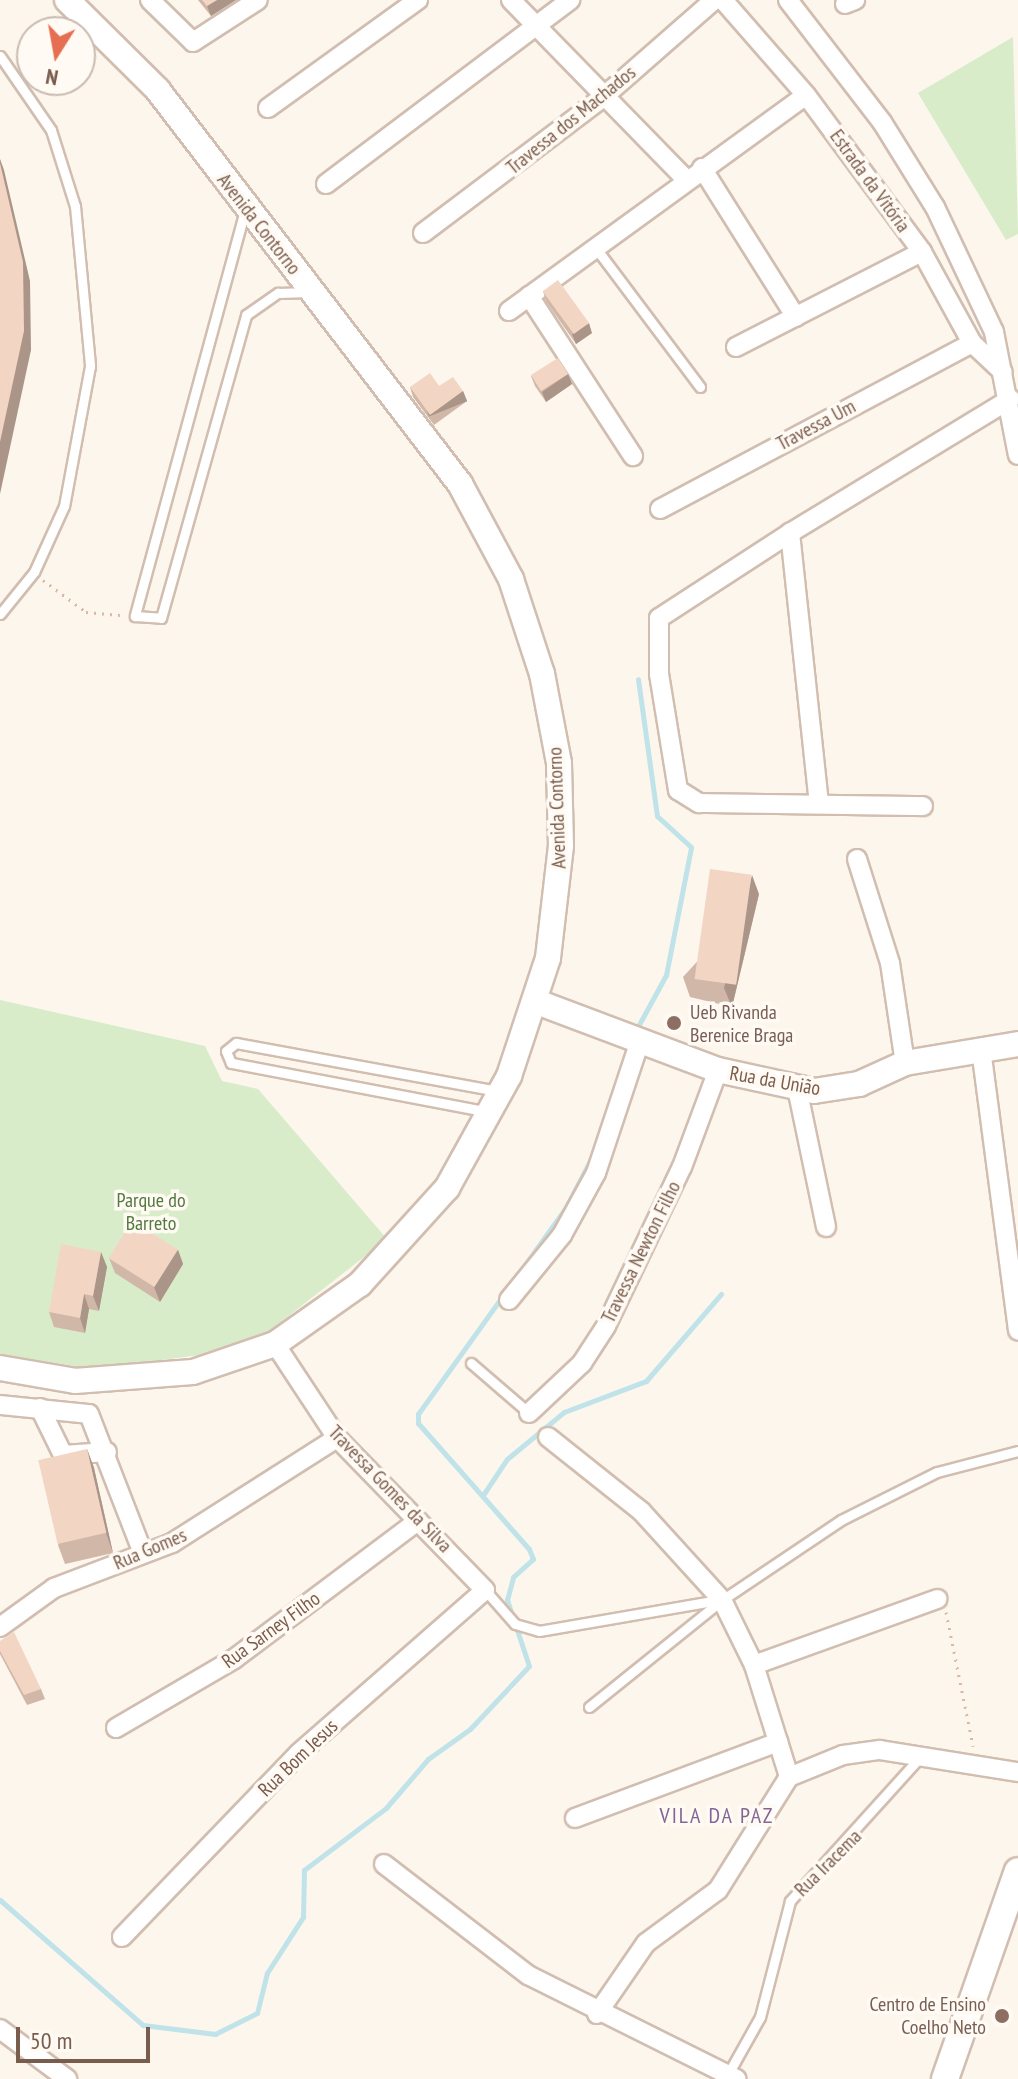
<!DOCTYPE html>
<meta charset="utf-8">
<style>
body{margin:0}
#map{position:relative;width:1018px;height:2079px;overflow:hidden;background:#fdf6ec;font-family:"PT Sans Narrow",sans-serif}
div>[style]{position:absolute}
.green>*{inset:0;background:#d8ecc9}
.stream>*{height:5px;margin:-2.5px;padding:0 2.5px;transform-origin:2.5px;border-radius:2.5px;background:#bfe3e8}
.path>*{height:3px;margin-top:-1.5px;transform-origin:0;background:repeating-linear-gradient(90deg,#d9b8a5 0 2px,transparent 0 8px)}
.roads{filter:drop-shadow(2px 0 #d1beb0) drop-shadow(-2px 0 #d1beb0) drop-shadow(0 2px #d1beb0) drop-shadow(0 -2px #d1beb0)}
.service>*{height:9px;margin:-4.5px;padding:0 4.5px;transform-origin:4.5px;border-radius:4.5px;background:#fff}
.minor>*{height:18px;margin:-9px;padding:0 9px;transform-origin:9px;border-radius:9px;background:#fff}
.tertiary>*{height:24px;margin:-12px;padding:0 12px;transform-origin:12px;border-radius:12px;background:#fff}
.secondary>*{height:26px;margin:-13px;padding:0 13px;transform-origin:13px;border-radius:13px;background:#fff}
.wall>*{inset:0;background:#d1b7a8}
.shaded-wall>*{inset:0;background:#aa9588;transform-origin:0 0}
.building>*{inset:0;background:#f3d5c3;transform-origin:0 0}
.dots>*{width:22px;height:22px;translate:-50% -50%;box-sizing:border-box;border:4px solid #fffaf3;border-radius:50%}
span{translate:-50% -50%;white-space:nowrap;text-align:center;line-height:1.15;-webkit-text-stroke:7px #fffaf3;paint-order:stroke}
.street-label{font-size:20px;color:#7a5c4d}
.education-label{font-size:20px;color:#785e54}
.left{translate:0 -50%;text-align:left}
.right{translate:-100% -50%;text-align:right}
.park-label{font-size:20px;color:#537a41}
.neighbourhood-label{font-size:22px;color:#846695;letter-spacing:2px}
.north{position:absolute;left:16px;top:16px;width:80px;height:80px;box-sizing:border-box;background:#fffaf3;border:2px solid #cabbb1;border-radius:50%;rotate:191deg;font-size:22px;font-weight:700;line-height:32px;text-align:center;color:#7a5c4d}
.north::after{content:'';display:block;margin:auto;width:28px;height:36px;background:#e76f51;clip-path:polygon(50% 0,100% 100%,50% 72%,0 100%)}
.scale{position:absolute;left:16px;top:2027px;width:134px;height:36px;box-sizing:border-box;border:4px solid #7a5c4d;border-top:0;padding-left:10px;font-size:24px;line-height:28px;white-space:nowrap;color:#7a5c4d;-webkit-text-stroke:6px #fffaf3;paint-order:stroke}
</style>
<div id="map">
<div class="green">
<i style="clip-path:polygon(1013px 37px,1018px 234px,1006px 240px,918px 93px)"></i>
<i style="clip-path:polygon(0 1000px,205px 1046px,222px 1081px,258px 1089px,387px 1239px,268px 1332px,215px 1353px,93px 1369px,0 1354px)"></i>
</div>
<div class="stream">
<i style="left:636px;top:1030px;width:63px;rotate:-61.4deg"></i>
<i style="left:666px;top:975px;width:130px;rotate:-78.9deg"></i>
<i style="left:691px;top:847px;width:46px;rotate:-137.6deg"></i>
<i style="left:657px;top:816px;width:138px;rotate:-97.9deg"></i>
<i style="left:483px;top:1495px;width:43px;rotate:-56.3deg"></i>
<i style="left:507px;top:1459px;width:74px;rotate:-39.5deg"></i>
<i style="left:564px;top:1412px;width:88px;rotate:-20.7deg"></i>
<i style="left:646px;top:1381px;width:115px;rotate:-49.2deg"></i>
<i style="left:0;top:1900px;width:190px;rotate:41.2deg"></i>
<i style="left:143px;top:2025px;width:73px;rotate:7.1deg"></i>
<i style="left:215px;top:2034px;width:47px;rotate:-26.6deg"></i>
<i style="left:257px;top:2013px;width:41px;rotate:-76deg"></i>
<i style="left:267px;top:1973px;width:67px;rotate:-57.3deg"></i>
<i style="left:303px;top:1917px;width:47px;rotate:-88.8deg"></i>
<i style="left:304px;top:1870px;width:103px;rotate:-37.1deg"></i>
<i style="left:386px;top:1808px;width:65px;rotate:-49.4deg"></i>
<i style="left:428px;top:1759px;width:52px;rotate:-35.5deg"></i>
<i style="left:470px;top:1729px;width:86px;rotate:-46.9deg"></i>
<i style="left:529px;top:1666px;width:70px;rotate:-108.4deg"></i>
<i style="left:507px;top:1600px;width:24px;rotate:-75deg"></i>
<i style="left:513px;top:1577px;width:27px;rotate:-42deg"></i>
<i style="left:533px;top:1559px;width:11px;rotate:-112deg"></i>
<i style="left:529px;top:1549px;width:168px;rotate:-131.4deg"></i>
<i style="left:418px;top:1423px;width:9px;rotate:-90deg"></i>
<i style="left:418px;top:1414px;width:254px;rotate:-54.4deg"></i>
<i style="left:566px;top:1207px;width:61px;rotate:-62.6deg"></i>
</div>
<div class="path">
<i style="left:43px;top:580px;width:54px;rotate:36.7deg"></i>
<i style="left:86px;top:612px;width:34px;rotate:5deg"></i>
<i style="left:946px;top:1612px;width:137px;rotate:78.6deg"></i>
</div>
<div class="roads">
<div class="service">
<i style="left:0;top:56px;width:90px;rotate:55.4deg"></i>
<i style="left:51px;top:130px;width:80px;rotate:72.5deg"></i>
<i style="left:75px;top:206px;width:161px;rotate:84.6deg"></i>
<i style="left:90px;top:366px;width:142px;rotate:100.5deg"></i>
<i style="left:64px;top:506px;width:72px;rotate:114.4deg"></i>
<i style="left:34px;top:572px;width:54px;rotate:129deg"></i>
<i style="left:245px;top:210px;width:421px;rotate:105.2deg"></i>
<i style="left:135px;top:616px;width:26px;rotate:4deg"></i>
<i style="left:161px;top:618px;width:315px;rotate:-74.3deg"></i>
<i style="left:246px;top:315px;width:39px;rotate:-35deg"></i>
<i style="left:278px;top:293px;width:32px;rotate:-2deg"></i>
<i style="left:595px;top:247px;width:175px;rotate:53.1deg"></i>
<i style="left:489px;top:1112px;width:263px;rotate:-169.2deg"></i>
<i style="left:231px;top:1063px;width:13px;rotate:-113deg"></i>
<i style="left:226px;top:1051px;width:13px;rotate:-39deg"></i>
<i style="left:236px;top:1043px;width:266px;rotate:10.4deg"></i>
<i style="left:471px;top:1363px;width:77px;rotate:40.8deg"></i>
<i style="left:485px;top:1590px;width:45px;rotate:48.6deg"></i>
<i style="left:515px;top:1624px;width:25px;rotate:16deg"></i>
<i style="left:539px;top:1631px;width:182px;rotate:-9.8deg"></i>
<i style="left:589px;top:1707px;width:171px;rotate:-38.8deg"></i>
<i style="left:722px;top:1600px;width:143px;rotate:-33.9deg"></i>
<i style="left:841px;top:1520px;width:107px;rotate:-26.6deg"></i>
<i style="left:937px;top:1472px;width:84px;rotate:-14.5deg"></i>
<i style="left:728px;top:2074px;width:65px;rotate:-60.7deg"></i>
<i style="left:760px;top:2017px;width:120px;rotate:-75.5deg"></i>
<i style="left:790px;top:1901px;width:194px;rotate:-47.9deg"></i>
</div>
<div class="minor">
<i style="left:150px;top:0;width:60px;rotate:44.3deg"></i>
<i style="left:193px;top:42px;width:77px;rotate:-32.9deg"></i>
<i style="left:511px;top:0;width:249px;rotate:45.7deg"></i>
<i style="left:723px;top:0;width:126px;rotate:48.9deg"></i>
<i style="left:806px;top:95px;width:195px;rotate:53.5deg"></i>
<i style="left:922px;top:252px;width:104px;rotate:61.2deg"></i>
<i style="left:972px;top:343px;width:42px;rotate:43.1deg"></i>
<i style="left:788px;top:0;width:154px;rotate:52.4deg"></i>
<i style="left:882px;top:122px;width:100px;rotate:58.1deg"></i>
<i style="left:935px;top:207px;width:138px;rotate:64.7deg"></i>
<i style="left:994px;top:332px;width:125px;rotate:79deg"></i>
<i style="left:845px;top:4px;width:11px;rotate:-22deg"></i>
<i style="left:268px;top:108px;width:185px;rotate:-35.8deg"></i>
<i style="left:702px;top:168px;width:176px;rotate:57.8deg"></i>
<i style="left:326px;top:184px;width:306px;rotate:-37deg"></i>
<i style="left:423px;top:233px;width:223px;rotate:-37deg"></i>
<i style="left:601px;top:99px;width:150px;rotate:-41.2deg"></i>
<i style="left:529px;top:296px;width:191px;rotate:57deg"></i>
<i style="left:509px;top:311px;width:367px;rotate:-36deg"></i>
<i style="left:736px;top:347px;width:209px;rotate:-27.1deg"></i>
<i style="left:660px;top:509px;width:353px;rotate:-28deg"></i>
<i style="left:790px;top:533px;width:156px;rotate:147deg"></i>
<i style="left:659px;top:618px;width:56px;rotate:90deg"></i>
<i style="left:659px;top:674px;width:118px;rotate:80.7deg"></i>
<i style="left:678px;top:790px;width:25px;rotate:32deg"></i>
<i style="left:699px;top:803px;width:224px;rotate:0.8deg"></i>
<i style="left:819px;top:804px;width:273px;rotate:-96.1deg"></i>
<i style="left:790px;top:533px;width:258px;rotate:-31.3deg"></i>
<i style="left:857px;top:859px;width:109px;rotate:72.4deg"></i>
<i style="left:890px;top:963px;width:101px;rotate:81.5deg"></i>
<i style="left:981px;top:1049px;width:284px;rotate:82.5deg"></i>
<i style="left:797px;top:1088px;width:142px;rotate:78.2deg"></i>
<i style="left:509px;top:1300px;width:84px;rotate:-50.8deg"></i>
<i style="left:562px;top:1235px;width:71px;rotate:-61.3deg"></i>
<i style="left:596px;top:1173px;width:139px;rotate:-71.6deg"></i>
<i style="left:0;top:1405px;width:89px;rotate:5.8deg"></i>
<i style="left:89px;top:1414px;width:149px;rotate:68.8deg"></i>
<i style="left:40px;top:1408px;width:52px;rotate:63.9deg"></i>
<i style="left:63px;top:1455px;width:44px;rotate:-3.9deg"></i>
<i style="left:529px;top:1413px;width:73px;rotate:-43.3deg"></i>
<i style="left:582px;top:1363px;width:44px;rotate:-57deg"></i>
<i style="left:606px;top:1326px;width:176px;rotate:-64.5deg"></i>
<i style="left:682px;top:1167px;width:103px;rotate:-69.6deg"></i>
<i style="left:548px;top:1437px;width:119px;rotate:38.5deg"></i>
<i style="left:641px;top:1511px;width:120px;rotate:47.7deg"></i>
<i style="left:722px;top:1600px;width:72px;rotate:63.8deg"></i>
<i style="left:754px;top:1665px;width:117px;rotate:72.6deg"></i>
<i style="left:0;top:1627px;width:67px;rotate:-35.8deg"></i>
<i style="left:54px;top:1588px;width:126px;rotate:-20.9deg"></i>
<i style="left:172px;top:1543px;width:196px;rotate:-32.5deg"></i>
<i style="left:754px;top:1665px;width:195px;rotate:-19.8deg"></i>
<i style="left:116px;top:1728px;width:137px;rotate:-30.3deg"></i>
<i style="left:234px;top:1659px;width:230px;rotate:-36.9deg"></i>
<i style="left:789px;top:1777px;width:58px;rotate:-22.2deg"></i>
<i style="left:843px;top:1755px;width:37px;rotate:-8deg"></i>
<i style="left:880px;top:1750px;width:140px;rotate:9.1deg"></i>
<i style="left:575px;top:1818px;width:217px;rotate:-20.5deg"></i>
<i style="left:384px;top:1864px;width:182px;rotate:37.6deg"></i>
<i style="left:528px;top:1975px;width:233px;rotate:26.5deg"></i>
<i style="left:122px;top:1937px;width:255px;rotate:-46.1deg"></i>
<i style="left:299px;top:1753px;width:247px;rotate:-41.2deg"></i>
<i style="left:485px;top:1590px;width:212px;rotate:-134.2deg"></i>
<i style="left:337px;top:1438px;width:113px;rotate:-123.4deg"></i>
<i style="left:597px;top:2014px;width:86px;rotate:-55.4deg"></i>
<i style="left:646px;top:1943px;width:89px;rotate:-36.4deg"></i>
<i style="left:718px;top:1890px;width:133px;rotate:-57.9deg"></i>
<i style="left:0;top:2029px;width:84px;rotate:36.7deg"></i>
</div>
<div class="tertiary">
<i style="left:537px;top:1002px;width:193px;rotate:20.6deg"></i>
<i style="left:718px;top:1070px;width:98px;rotate:12.3deg"></i>
<i style="left:814px;top:1091px;width:46px;rotate:-8.8deg"></i>
<i style="left:859px;top:1084px;width:51px;rotate:-24.5deg"></i>
<i style="left:905px;top:1063px;width:115px;rotate:-9.5deg"></i>
<i style="left:0;top:1368px;width:76px;rotate:9.8deg"></i>
<i style="left:75px;top:1381px;width:118px;rotate:-4.4deg"></i>
<i style="left:193px;top:1372px;width:87px;rotate:-18.9deg"></i>
<i style="left:275px;top:1344px;width:104px;rotate:-35.2deg"></i>
<i style="left:360px;top:1284px;width:130px;rotate:-47.8deg"></i>
<i style="left:447px;top:1188px;width:128px;rotate:-61deg"></i>
<i style="left:509px;top:1076px;width:124px;rotate:-71.7deg"></i>
<i style="left:548px;top:958px;width:113px;rotate:-83.4deg"></i>
<i style="left:561px;top:846px;width:83px;rotate:-91.4deg"></i>
<i style="left:559px;top:763px;width:91px;rotate:-100.8deg"></i>
<i style="left:542px;top:674px;width:100px;rotate:-108.1deg"></i>
<i style="left:511px;top:579px;width:108px;rotate:-118.2deg"></i>
<i style="left:460px;top:484px;width:496px;rotate:-127.5deg"></i>
<i style="left:158px;top:90px;width:128px;rotate:-135.3deg"></i>
</div>
<div class="secondary">
<i style="left:945px;top:2079px;width:220px;rotate:-70.7deg"></i>
</div>
</div>
<div class="wall">
<i style="clip-path:polygon(198px 0,236px 0,211px 16px)"></i>
<i style="clip-path:polygon(543px 291px,592px 333px,576px 344px,546px 301px)"></i>
<i style="clip-path:polygon(568px 374px,572px 384px,546px 402px,535px 386px,531px 376px)"></i>
<i style="clip-path:polygon(439px 386px,463px 391px,467px 401px,434px 425px,413px 397px,410px 387px)"></i>
<i style="clip-path:polygon(759px 894px,732px 1007px,690px 997px,683px 977px)"></i>
<i style="clip-path:polygon(178px 1250px,183px 1264px,160px 1302px,115px 1273px,109px 1258px)"></i>
<i style="clip-path:polygon(101px 1252px,107px 1267px,99px 1311px,89px 1309px,85px 1333px,54px 1327px,49px 1312px)"></i>
<i style="clip-path:polygon(87px 1449px,94px 1468px,113px 1553px,65px 1564px,58px 1545px)"></i>
<i style="clip-path:polygon(0 1641px,41px 1689px,45px 1699px,27px 1705px,0 1654px)"></i>
</div>
<div class="shaded-wall">
<i style="clip-path:polygon(217px 0,236px 0,211px 16px,207px 6px)"></i>
<i style="clip-path:polygon(0 159px,4px 170px,30px 281px,31px 350px,0 494px)"></i>
<i style="clip-path:polygon(589px 323px,592px 333px,576px 344px,572px 334px)"></i>
<i style="clip-path:polygon(568px 374px,572px 384px,546px 402px,542px 392px)"></i>
<i style="left:463px;top:391px;width:11px;height:41px;rotate:68deg"></i>
<i style="clip-path:polygon(752px 875px,759px 894px,732px 1007px,724px 988px)"></i>
<i style="clip-path:polygon(178px 1250px,183px 1264px,160px 1302px,154px 1287px)"></i>
<i style="clip-path:polygon(101px 1252px,107px 1267px,99px 1311px,93px 1296px)"></i>
<i style="clip-path:polygon(84px 1294px,89px 1309px,85px 1333px,80px 1318px)"></i>
<i style="clip-path:polygon(87px 1449px,94px 1468px,113px 1553px,106px 1533px)"></i>
</div>
<div class="building">
<i style="clip-path:polygon(202px 0,217px 0,207px 6px)"></i>
<i style="clip-path:polygon(0 163px,23px 262px,24px 331px,0 442px)"></i>
<i style="left:558px;top:280px;width:53px;height:19px;rotate:54deg"></i>
<i style="left:558px;top:358px;width:19px;height:32px;rotate:58deg"></i>
<i style="clip-path:polygon(430px 373px,439px 386px,453px 377px,463px 391px,430px 415px,410px 387px)"></i>
<i style="left:710px;top:869px;width:42px;height:111px;rotate:8deg"></i>
<i style="left:132px;top:1221px;width:54px;height:44px;rotate:32deg"></i>
<i style="clip-path:polygon(61px 1244px,101px 1252px,93px 1296px,84px 1294px,80px 1318px,49px 1312px)"></i>
<i style="left:87px;top:1449px;width:86px;height:50px;rotate:77deg"></i>
<i style="clip-path:polygon(14px 1632px,41px 1689px,24px 1695px,0 1651px,0 1641px)"></i>
</div>
<div class="dots">
<i style="left:674px;top:1023px;background:#8d6e63"></i>
<i style="left:1002px;top:2016px;background:#8d6e63"></i>
</div>
<div class="street-label">
<span style="left:571px;top:120px;rotate:-39deg">Travessa dos Machados</span>
<span style="left:870px;top:181px;rotate:54deg">Estrada da Vitória</span>
<span style="left:259px;top:224px;rotate:52deg">Avenida Contorno</span>
<span style="left:816px;top:425px;rotate:-28deg">Travessa Um</span>
<span style="left:557px;top:808px;rotate:-92deg">Avenida Contorno</span>
<span style="left:775px;top:1081px;rotate:10deg">Rua da União</span>
<span style="left:641px;top:1252px;rotate:-64deg">Travessa Newton Filho</span>
<span style="left:390px;top:1489px;rotate:46deg">Travessa Gomes da Silva</span>
<span style="left:150px;top:1549px;rotate:-23deg">Rua Gomes</span>
<span style="left:271px;top:1630px;rotate:-36deg">Rua Sarney Filho</span>
<span style="left:298px;top:1758px;rotate:-44deg">Rua Bom Jesus</span>
<span style="left:828px;top:1863px;rotate:-45deg">Rua Iracema</span>
</div>
<div class="education-label">
<span class="left" style="left:690px;top:1024px">Ueb Rivanda<br>Berenice Braga</span>
<span class="right" style="left:986px;top:2016px">Centro de Ensino<br>Coelho Neto</span>
</div>
<div class="park-label">
<span style="left:151px;top:1212px">Parque do<br>Barreto</span>
</div>
<div class="neighbourhood-label">
<span style="left:717px;top:1816px">VILA DA PAZ</span>
</div>
<div class="north">N</div>
<div class="scale">50 m</div>
</div>
